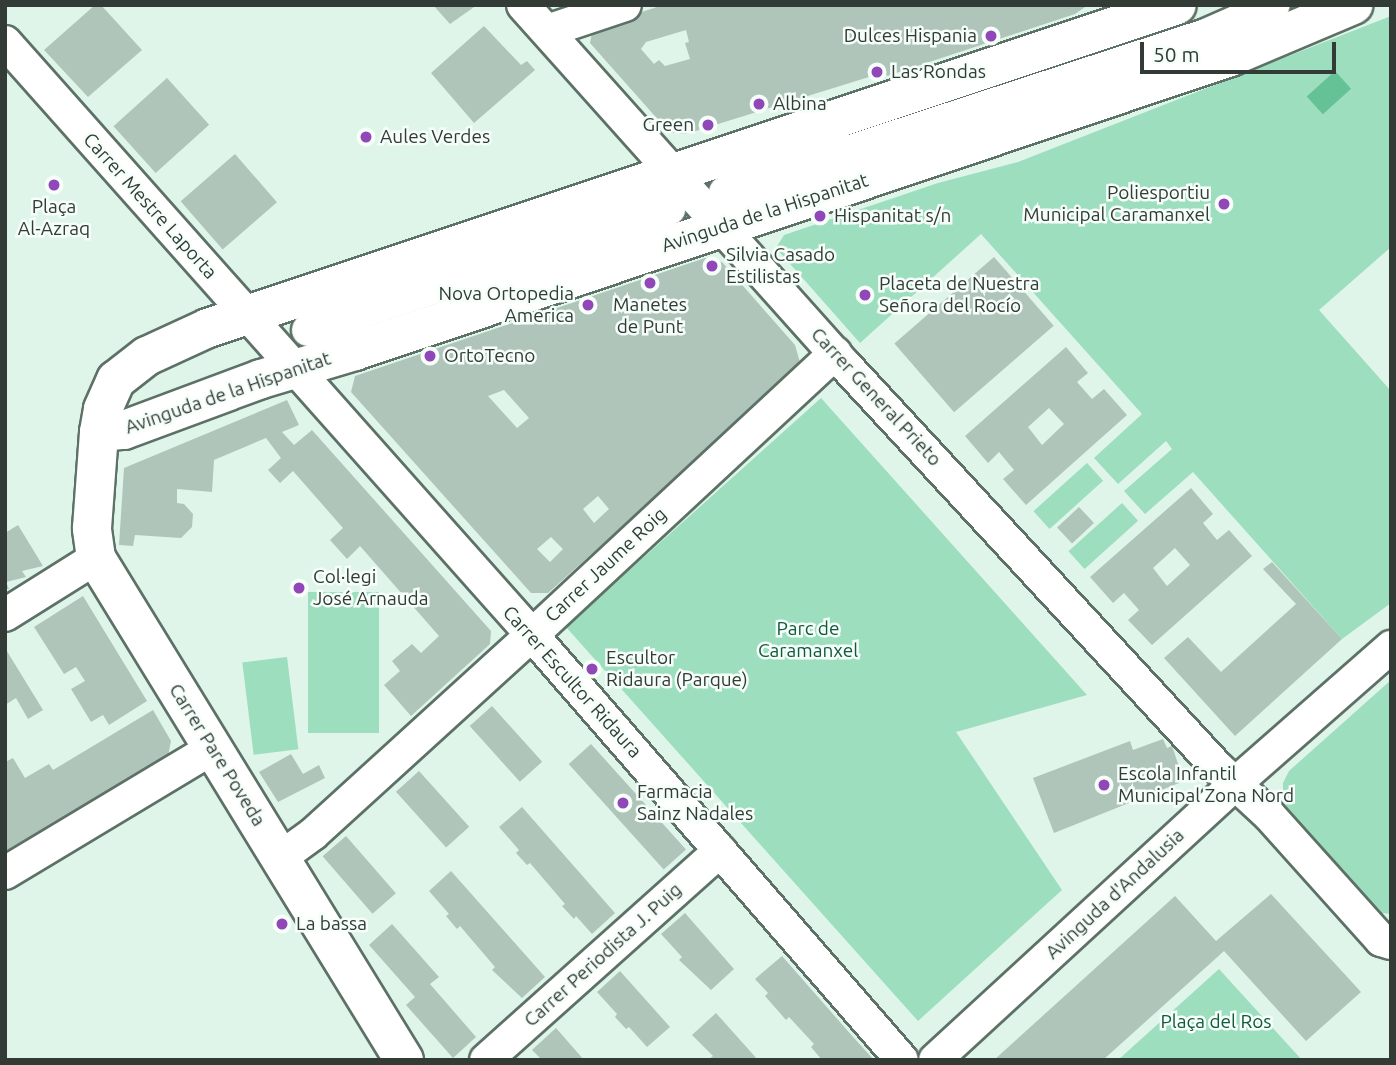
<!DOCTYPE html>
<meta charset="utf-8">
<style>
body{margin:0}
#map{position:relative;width:1396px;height:1065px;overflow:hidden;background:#dff5e9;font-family:Ubuntu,sans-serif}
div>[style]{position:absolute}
.green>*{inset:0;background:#9cdebd;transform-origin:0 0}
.water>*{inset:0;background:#65c297;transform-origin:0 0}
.building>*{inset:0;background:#b0c5ba;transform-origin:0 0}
.roads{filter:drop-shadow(2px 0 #5d7166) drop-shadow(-2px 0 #5d7166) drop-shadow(0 2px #5d7166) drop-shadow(0 -2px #5d7166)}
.street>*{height:32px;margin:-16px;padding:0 16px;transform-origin:16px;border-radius:16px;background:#fff}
.secondary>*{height:38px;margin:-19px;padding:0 19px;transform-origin:19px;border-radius:19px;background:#fff}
.dots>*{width:19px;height:19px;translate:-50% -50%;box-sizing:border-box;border:4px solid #f6fefa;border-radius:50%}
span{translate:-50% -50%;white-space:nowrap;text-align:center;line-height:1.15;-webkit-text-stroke:5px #f6fefa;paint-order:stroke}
.poi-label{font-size:19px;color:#333b37}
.right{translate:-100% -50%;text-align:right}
.left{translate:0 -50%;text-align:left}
.street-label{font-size:19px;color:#333b37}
.park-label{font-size:19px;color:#10593d}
.frame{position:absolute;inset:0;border:7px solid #333b37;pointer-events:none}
.scale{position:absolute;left:1140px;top:42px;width:196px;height:32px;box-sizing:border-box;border:4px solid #333b37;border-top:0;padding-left:9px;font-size:21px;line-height:24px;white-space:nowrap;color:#333b37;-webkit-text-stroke:5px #f6fefa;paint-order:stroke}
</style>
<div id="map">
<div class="green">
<i style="clip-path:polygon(1391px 16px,1391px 247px,1319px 310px,1391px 391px,1391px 603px,1342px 639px,1193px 472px,1145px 514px,1124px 491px,1172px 449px,1166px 441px,1118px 484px,1094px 458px,1142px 414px,981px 234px,860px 343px,776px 248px,784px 235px,938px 183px,1018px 162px)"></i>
<i style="clip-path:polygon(821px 398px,1087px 695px,956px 732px,1062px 890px,918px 1021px,566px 627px)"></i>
<i style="left:1087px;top:463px;width:24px;height:72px;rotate:48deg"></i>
<i style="left:1122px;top:503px;width:24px;height:72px;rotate:48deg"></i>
<i style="left:379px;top:592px;width:141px;height:71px;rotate:90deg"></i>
<i style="left:287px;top:657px;width:93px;height:45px;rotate:83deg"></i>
<i style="clip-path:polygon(1391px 680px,1391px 914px,1382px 913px,1287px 809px,1283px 794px,1283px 783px,1289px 771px)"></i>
<i style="clip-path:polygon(1219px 969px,1302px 1060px,1118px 1060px)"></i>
</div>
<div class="water">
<i style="left:1335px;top:71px;width:24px;height:38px;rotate:48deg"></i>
</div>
<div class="building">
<i style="clip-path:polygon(95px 5px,101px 5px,142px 50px,88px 97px,44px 50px)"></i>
<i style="clip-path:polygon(433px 5px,477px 5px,450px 24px)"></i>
<i style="clip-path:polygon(evenodd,663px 5px,1088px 5px,1075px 14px,887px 76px,885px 72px,686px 134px,669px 132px,590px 43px,593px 28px,663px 5px,686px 30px,689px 42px,685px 43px,690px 59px,665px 66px,659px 60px,654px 64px,641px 49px,646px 42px,686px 30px)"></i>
<i style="clip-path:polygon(484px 26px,521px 65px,527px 61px,535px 70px,474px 123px,431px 73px)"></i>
<i style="left:167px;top:78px;width:63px;height:72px;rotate:48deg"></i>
<i style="left:235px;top:154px;width:64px;height:72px;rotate:49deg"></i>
<i style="left:994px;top:257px;width:91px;height:132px;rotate:49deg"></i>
<i style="clip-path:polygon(evenodd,705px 258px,722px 262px,795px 345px,801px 366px,548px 593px,531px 593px,351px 392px,355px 376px,705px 258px,504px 390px,529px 418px,517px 428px,488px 396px,504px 390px,705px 258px,598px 496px,609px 509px,594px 523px,583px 509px,598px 496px,705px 258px,551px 537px,563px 549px,550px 562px,537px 549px,551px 537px)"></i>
<i style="clip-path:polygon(evenodd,1066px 347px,1088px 373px,1077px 382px,1092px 399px,1104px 389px,1127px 415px,1026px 505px,1003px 479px,1014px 470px,999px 452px,988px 463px,965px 436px,1066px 347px,1049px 408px,1064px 424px,1042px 445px,1028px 427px,1049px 408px)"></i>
<i style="clip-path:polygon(287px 400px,299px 425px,282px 432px,294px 445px,312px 430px,491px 631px,490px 644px,411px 716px,384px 685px,400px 671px,392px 661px,412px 644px,421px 653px,439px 636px,360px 546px,347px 559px,330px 540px,343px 528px,293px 471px,280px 483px,268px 470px,281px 458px,266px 438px,214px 460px,212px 492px,177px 489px,177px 503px,184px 504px,193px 514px,192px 527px,181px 538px,135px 535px,133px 546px,119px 545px,124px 468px)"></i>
<i style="clip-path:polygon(evenodd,1191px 488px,1213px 514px,1203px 523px,1217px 540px,1229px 530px,1252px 556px,1152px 645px,1128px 620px,1139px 610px,1124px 593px,1113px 603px,1090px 577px,1191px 488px,1175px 548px,1190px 565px,1167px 586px,1153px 568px,1175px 548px)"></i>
<i style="left:1079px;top:507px;width:22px;height:30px;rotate:47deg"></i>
<i style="clip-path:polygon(18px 525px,43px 566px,22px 571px,26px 577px,6px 582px,9px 589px,5px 589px,5px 533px)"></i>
<i style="clip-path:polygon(1272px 562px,1342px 639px,1235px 736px,1164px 658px,1188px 637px,1221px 672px,1296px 604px,1263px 569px)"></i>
<i style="clip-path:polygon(83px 596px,147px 701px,109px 725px,103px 715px,91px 722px,71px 689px,85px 681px,76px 667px,64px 674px,34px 627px)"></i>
<i style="clip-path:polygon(5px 648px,43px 710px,28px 719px,16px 698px,5px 705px)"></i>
<i style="left:492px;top:706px;width:75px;height:30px;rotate:48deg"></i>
<i style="clip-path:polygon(153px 710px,171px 741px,168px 756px,5px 856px,5px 762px,13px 758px,25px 778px,49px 764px,53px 770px)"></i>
<i style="clip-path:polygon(1163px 739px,1167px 748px,1172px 746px,1184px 781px,1054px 833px,1033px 778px,1130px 741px,1133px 750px)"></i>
<i style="left:591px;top:744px;width:142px;height:30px;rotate:48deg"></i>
<i style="clip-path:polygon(291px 754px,303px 774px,319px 765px,325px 778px,278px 802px,259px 772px)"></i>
<i style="left:419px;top:771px;width:75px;height:31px;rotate:48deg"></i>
<i style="clip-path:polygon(522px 807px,615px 913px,592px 934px,576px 916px,574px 919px,562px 906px,565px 904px,530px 863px,527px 865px,516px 853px,519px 850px,499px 827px)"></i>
<i style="left:346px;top:836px;width:76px;height:31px;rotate:49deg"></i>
<i style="clip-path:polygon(451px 871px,545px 977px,522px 998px,492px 970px,495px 967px,460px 926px,457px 929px,446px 916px,449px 914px,429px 891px)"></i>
<i style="clip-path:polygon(1271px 894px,1361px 992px,1306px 1041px,1224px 951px,1103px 1060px,994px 1060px,1175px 896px,1216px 941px)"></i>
<i style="clip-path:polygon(685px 913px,734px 969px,711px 990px,679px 960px,682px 957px,661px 934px)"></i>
<i style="clip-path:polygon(392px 924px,439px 977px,430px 984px,476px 1037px,453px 1058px,406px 1005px,415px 997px,369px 945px)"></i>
<i style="clip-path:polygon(782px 956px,854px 1038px,874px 1060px,822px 1060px,811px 1047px,814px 1044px,789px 1017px,786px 1020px,765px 996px,768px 993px,755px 979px)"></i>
<i style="clip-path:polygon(620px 971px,670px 1027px,647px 1047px,629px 1027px,626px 1029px,615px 1017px,617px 1014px,597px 992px)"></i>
<i style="clip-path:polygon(716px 1013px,758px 1060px,708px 1060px,713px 1056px,692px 1035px)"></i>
<i style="clip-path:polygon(556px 1028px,584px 1060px,542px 1060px,532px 1050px)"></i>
</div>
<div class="roads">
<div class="street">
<i style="left:523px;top:5px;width:483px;rotate:48.2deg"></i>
<i style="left:845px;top:365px;width:548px;rotate:47.22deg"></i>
<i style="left:1217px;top:767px;width:71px;rotate:42.7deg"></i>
<i style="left:1269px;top:815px;width:168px;rotate:48.1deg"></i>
<i style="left:1381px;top:940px;width:10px;rotate:17deg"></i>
<i style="left:547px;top:31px;width:82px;rotate:-18.4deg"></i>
<i style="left:5px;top:42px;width:793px;rotate:48.37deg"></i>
<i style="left:532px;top:635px;width:563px;rotate:48.96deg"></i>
<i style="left:725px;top:192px;width:506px;rotate:-18.08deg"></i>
<i style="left:1206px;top:35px;width:74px;rotate:-23.8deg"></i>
<i style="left:308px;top:330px;width:381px;rotate:-18.5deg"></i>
<i style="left:5px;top:615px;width:107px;rotate:-32.1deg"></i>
<i style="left:280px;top:858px;width:41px;rotate:-36deg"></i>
<i style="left:313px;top:834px;width:296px;rotate:-42.3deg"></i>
<i style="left:532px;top:635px;width:414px;rotate:-42.9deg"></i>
<i style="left:5px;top:873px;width:243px;rotate:-31deg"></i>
<i style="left:486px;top:1060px;width:314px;rotate:-41.8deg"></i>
<i style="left:935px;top:1060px;width:408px;rotate:-42.6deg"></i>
<i style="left:1235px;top:784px;width:208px;rotate:-41.3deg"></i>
</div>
<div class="secondary">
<i style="left:99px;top:432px;width:25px;rotate:-5deg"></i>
<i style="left:124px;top:430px;width:146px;rotate:-20.4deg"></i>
<i style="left:261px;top:379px;width:98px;rotate:-16.6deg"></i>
<i style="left:355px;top:351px;width:923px;rotate:-18.57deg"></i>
<i style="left:1230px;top:57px;width:134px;rotate:-22.9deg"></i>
<i style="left:404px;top:1060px;width:589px;rotate:-121.53deg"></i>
<i style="left:96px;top:558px;width:30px;rotate:-98deg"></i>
<i style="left:92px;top:528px;width:96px;rotate:-85.8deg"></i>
<i style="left:99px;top:432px;width:23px;rotate:-80deg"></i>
<i style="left:103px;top:409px;width:32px;rotate:-66deg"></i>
<i style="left:116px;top:380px;width:39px;rotate:-38deg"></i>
<i style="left:147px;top:356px;width:67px;rotate:-24.7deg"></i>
<i style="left:208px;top:328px;width:1021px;rotate:-18.43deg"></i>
</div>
</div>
<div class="dots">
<i style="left:991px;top:36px;background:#9247b9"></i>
<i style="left:877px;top:72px;background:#9247b9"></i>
<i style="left:759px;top:104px;background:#9247b9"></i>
<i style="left:708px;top:125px;background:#9247b9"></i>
<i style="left:366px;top:137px;background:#9247b9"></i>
<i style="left:54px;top:185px;background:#9247b9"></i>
<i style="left:1224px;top:204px;background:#9247b9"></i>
<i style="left:820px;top:216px;background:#9247b9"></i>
<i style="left:712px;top:266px;background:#9247b9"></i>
<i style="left:650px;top:283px;background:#9247b9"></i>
<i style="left:865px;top:295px;background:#9247b9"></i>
<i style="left:588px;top:305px;background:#9247b9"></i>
<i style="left:430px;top:356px;background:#9247b9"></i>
<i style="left:299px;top:588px;background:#9247b9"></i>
<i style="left:592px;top:669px;background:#9247b9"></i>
<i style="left:1104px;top:785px;background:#9247b9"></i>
<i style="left:623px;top:803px;background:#9247b9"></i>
<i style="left:282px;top:924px;background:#9247b9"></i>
</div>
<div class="poi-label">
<span class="right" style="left:977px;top:36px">Dulces Hispania</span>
<span class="left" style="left:891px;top:72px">Las Rondas</span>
<span class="left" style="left:773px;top:104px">Albina</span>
<span class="right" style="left:694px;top:125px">Green</span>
<span class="left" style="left:380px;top:137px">Aules Verdes</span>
<span class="right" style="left:1210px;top:204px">Poliesportiu<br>Municipal Caramanxel</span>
<span style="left:54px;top:218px">Plaça<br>Al-Azraq</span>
<span class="left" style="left:834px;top:216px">Hispanitat s/n</span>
<span class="left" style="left:726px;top:266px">Silvia Casado<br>Estilistas</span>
<span class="left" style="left:879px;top:295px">Placeta de Nuestra<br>Señora del Rocío</span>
<span class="right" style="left:574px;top:305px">Nova Ortopedia<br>America</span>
<span style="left:650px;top:316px">Manetes<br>de Punt</span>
<span class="left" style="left:444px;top:356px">OrtoTecno</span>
<span class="left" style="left:313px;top:588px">Col·legi<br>José Arnauda</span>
<span class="left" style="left:606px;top:669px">Escultor<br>Ridaura (Parque)</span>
<span class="left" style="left:1118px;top:785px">Escola Infantil<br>Municipal Zona Nord</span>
<span class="left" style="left:637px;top:803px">Farmacia<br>Sainz Nadales</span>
<span class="left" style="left:296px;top:924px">La bassa</span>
</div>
<div class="street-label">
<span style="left:150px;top:206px;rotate:48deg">Carrer Mestre Laporta</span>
<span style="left:765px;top:213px;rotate:-18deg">Avinguda de la Hispanitat</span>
<span style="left:228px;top:393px;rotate:-19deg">Avinguda de la Hispanitat</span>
<span style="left:876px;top:397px;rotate:47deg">Carrer General Prieto</span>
<span style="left:606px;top:565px;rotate:-43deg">Carrer Jaume Roig</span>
<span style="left:572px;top:682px;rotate:48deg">Carrer Escultor Ridaura</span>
<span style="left:217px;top:755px;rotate:58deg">Carrer Pare Poveda</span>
<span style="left:1115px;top:894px;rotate:-43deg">Avinguda d'Andalusia</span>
<span style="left:603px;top:955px;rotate:-42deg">Carrer Periodista J. Puig</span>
</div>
<div class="park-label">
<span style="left:808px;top:640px">Parc de<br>Caramanxel</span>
<span style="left:1216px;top:1022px">Plaça del Ros</span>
</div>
<div class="frame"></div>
<div class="scale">50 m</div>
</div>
